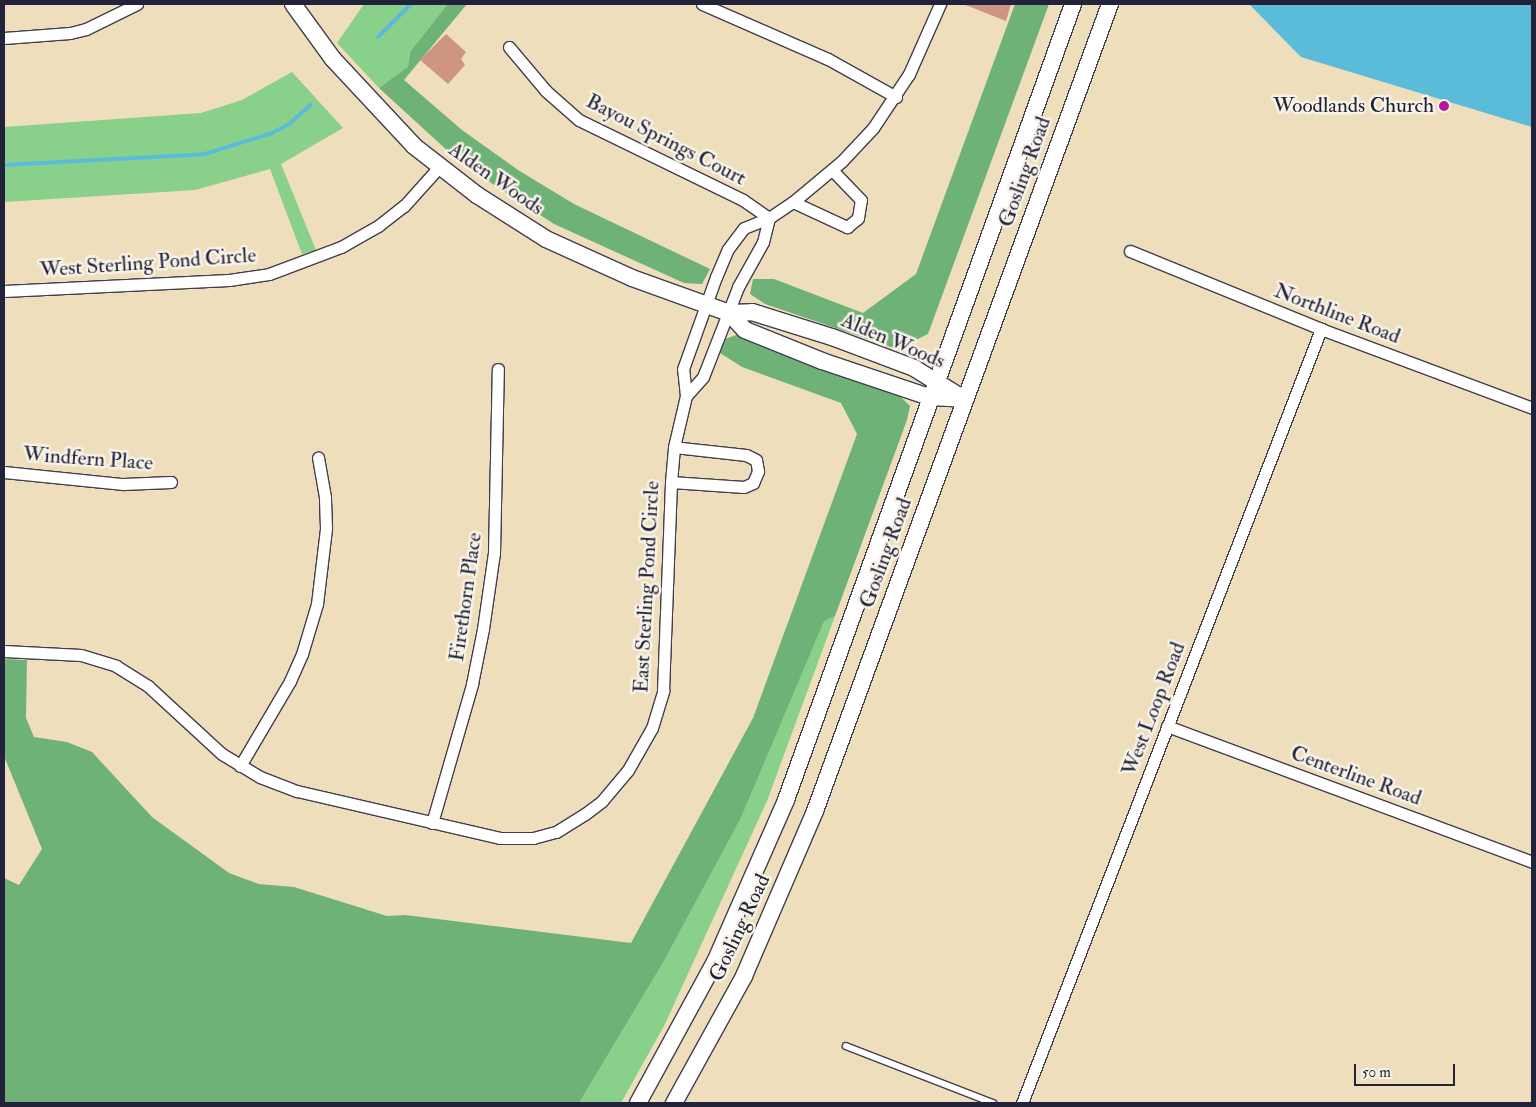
<!DOCTYPE html>
<style>
body{margin:0}
#map{position:relative;width:1536px;height:1107px;overflow:hidden;background:#efdebc;font-family:"IM FELL Double Pica",serif}
div>[style]{position:absolute}
.green>*{inset:0;background:#89d08b}
.forest>*{inset:0;background:#6eb277}
.water>*{inset:0;background:#5abcd8}
.stream>*{height:4px;margin:-2px;padding:0 2px;transform-origin:2px;border-radius:2px;background:#5abcd8}
.building>*{inset:0;background:#ce9681}
.roads{filter:drop-shadow(1px 0 #413e4e) drop-shadow(-1px 0 #413e4e) drop-shadow(0 1px #413e4e) drop-shadow(0 -1px #413e4e)}
.lane>*{height:5.5px;margin:-2.75px;padding:0 2.75px;transform-origin:2.75px;border-radius:2.75px;background:#fff}
.street>*{height:11px;margin:-5.5px;padding:0 5.5px;transform-origin:5.5px;border-radius:5.5px;background:#fff}
.secondary>*{height:16px;margin:-8px;padding:0 8px;transform-origin:8px;border-radius:8px;background:#fff}
.dots>*{width:14px;height:14px;translate:-50% -50%;box-sizing:border-box;border:2px solid #f7f3e8;border-radius:50%}
span{translate:-50% -50%;white-space:nowrap;text-align:center;line-height:1.15;-webkit-text-stroke:5px #f7f3e8;paint-order:stroke}
.poi-label{font-size:21px;color:#22223b}
.right{translate:-100% -50%;text-align:right}
.street-label{font-size:21px;color:#22223b}
.frame{position:absolute;inset:0;border:5px solid #22223b;pointer-events:none}
.scale{position:absolute;left:1354px;top:1064px;width:101px;height:22px;box-sizing:border-box;border:2px solid #22223b;border-top:0;padding-left:6px;font-size:15px;line-height:18px;white-space:nowrap;color:#22223b;-webkit-text-stroke:4px #f7f3e8;paint-order:stroke}
</style>
<div id="map">
<div class="green">
<i style="clip-path:polygon(364px 4px,452px 4px,409px 70px,379px 88px,337px 43px)"></i>
<i style="clip-path:polygon(292px 72px,343px 128px,281px 164px,316px 250px,302px 254px,270px 169px,195px 190px,4px 202px,4px 127px,201px 113px,242px 100px)"></i>
<i style="clip-path:polygon(835px 616px,767px 801px,665px 1024px,621px 1103px,579px 1103px,664px 961px,741px 818px,824px 620px)"></i>
</div>
<div class="forest">
<i style="clip-path:polygon(448px 4px,467px 4px,404px 80px,462px 130px,518px 170px,574px 204px,710px 269px,702px 284px,684px 283px,554px 224px,462px 164px,379px 88px,408px 67px,411px 51px)"></i>
<i style="clip-path:polygon(1015px 4px,1049px 4px,928px 334px,897px 349px,765px 304px,750px 294px,753px 279px,774px 279px,863px 313px,916px 274px)"></i>
<i style="clip-path:polygon(739px 334px,900px 396px,910px 406px,907px 420px,835px 616px,824px 621px,741px 818px,664px 961px,579px 1103px,4px 1103px,4px 878px,19px 885px,42px 849px,4px 756px,4px 659px,27px 660px,26px 718px,34px 737px,67px 742px,92px 752px,152px 817px,229px 873px,259px 884px,294px 887px,387px 916px,405px 915px,631px 943px,753px 718px,857px 434px,841px 403px,742px 367px,720px 353px,725px 339px)"></i>
</div>
<div class="water">
<i style="clip-path:polygon(1249px 4px,1532px 4px,1532px 127px,1301px 57px)"></i>
</div>
<div class="stream">
<i style="left:378px;top:37px;width:47px;rotate:-45deg"></i>
<i style="left:4px;top:165px;width:201px;rotate:-3.1deg"></i>
<i style="left:205px;top:154px;width:70px;rotate:-17.4deg"></i>
<i style="left:272px;top:133px;width:18px;rotate:-27deg"></i>
<i style="left:288px;top:125px;width:30px;rotate:-42deg"></i>
</div>
<div class="building">
<i style="clip-path:polygon(963px 4px,1011px 4px,1006px 21px)"></i>
<i style="clip-path:polygon(446px 34px,466px 52px,461px 59px,465px 65px,448px 84px,420px 60px)"></i>
</div>
<div class="roads">
<div class="lane">
<i style="left:846px;top:1046px;width:158px;rotate:21.2deg"></i>
</div>
<div class="street">
<i style="left:702px;top:4px;width:137px;rotate:23.6deg"></i>
<i style="left:828px;top:59px;width:78px;rotate:29.2deg"></i>
<i style="left:4px;top:38px;width:66px;rotate:-4.3deg"></i>
<i style="left:70px;top:33px;width:16px;rotate:-14deg"></i>
<i style="left:86px;top:29px;width:57px;rotate:-26.1deg"></i>
<i style="left:509px;top:47px;width:57px;rotate:49.9deg"></i>
<i style="left:546px;top:91px;width:44px;rotate:41.3deg"></i>
<i style="left:579px;top:120px;width:182px;rotate:26deg"></i>
<i style="left:743px;top:200px;width:32px;rotate:35deg"></i>
<i style="left:793px;top:202px;width:60px;rotate:24.8deg"></i>
<i style="left:847px;top:227px;width:14px;rotate:-39deg"></i>
<i style="left:858px;top:218px;width:18px;rotate:-81deg"></i>
<i style="left:861px;top:200px;width:42px;rotate:-134deg"></i>
<i style="left:1130px;top:251px;width:206px;rotate:22.2deg"></i>
<i style="left:1321px;top:329px;width:225px;rotate:20.5deg"></i>
<i style="left:4px;top:291px;width:225px;rotate:-2.8deg"></i>
<i style="left:229px;top:280px;width:40px;rotate:-8.5deg"></i>
<i style="left:269px;top:274px;width:77px;rotate:-20.6deg"></i>
<i style="left:341px;top:247px;width:43px;rotate:-29.6deg"></i>
<i style="left:378px;top:226px;width:33px;rotate:-38deg"></i>
<i style="left:404px;top:206px;width:52px;rotate:-48.1deg"></i>
<i style="left:686px;top:396px;width:25px;rotate:-48deg"></i>
<i style="left:703px;top:377px;width:97px;rotate:-68.7deg"></i>
<i style="left:738px;top:287px;width:51px;rotate:-60.9deg"></i>
<i style="left:763px;top:242px;width:25px;rotate:-76deg"></i>
<i style="left:4px;top:472px;width:120px;rotate:5.8deg"></i>
<i style="left:123px;top:484px;width:48px;rotate:-2.4deg"></i>
<i style="left:671px;top:482px;width:73px;rotate:3.9deg"></i>
<i style="left:744px;top:487px;width:10px;rotate:-24deg"></i>
<i style="left:753px;top:483px;width:13px;rotate:-67deg"></i>
<i style="left:758px;top:471px;width:11px;rotate:-100deg"></i>
<i style="left:756px;top:460px;width:11px;rotate:-153deg"></i>
<i style="left:746px;top:455px;width:72px;rotate:-173.7deg"></i>
<i style="left:4px;top:651px;width:77px;rotate:3deg"></i>
<i style="left:81px;top:655px;width:37px;rotate:17deg"></i>
<i style="left:116px;top:666px;width:38px;rotate:32deg"></i>
<i style="left:148px;top:686px;width:100px;rotate:42.6deg"></i>
<i style="left:222px;top:754px;width:44px;rotate:31.2deg"></i>
<i style="left:260px;top:777px;width:40px;rotate:21deg"></i>
<i style="left:297px;top:791px;width:208px;rotate:13deg"></i>
<i style="left:500px;top:838px;width:33px"></i>
<i style="left:533px;top:838px;width:24px;rotate:-15deg"></i>
<i style="left:556px;top:832px;width:34px;rotate:-32deg"></i>
<i style="left:585px;top:814px;width:21px;rotate:-37deg"></i>
<i style="left:602px;top:801px;width:40px;rotate:-50deg"></i>
<i style="left:628px;top:770px;width:48px;rotate:-60.3deg"></i>
<i style="left:652px;top:728px;width:39px;rotate:-73deg"></i>
<i style="left:663px;top:691px;width:209px;rotate:-87.8deg"></i>
<i style="left:671px;top:482px;width:35px;rotate:-85deg"></i>
<i style="left:674px;top:447px;width:52px;rotate:-76.8deg"></i>
<i style="left:686px;top:396px;width:27px;rotate:-96deg"></i>
<i style="left:683px;top:369px;width:98px;rotate:-70.3deg"></i>
<i style="left:716px;top:277px;width:30px;rotate:-67deg"></i>
<i style="left:728px;top:249px;width:26px;rotate:-53deg"></i>
<i style="left:744px;top:228px;width:27px;rotate:-22deg"></i>
<i style="left:769px;top:218px;width:29px;rotate:-34deg"></i>
<i style="left:793px;top:202px;width:64px;rotate:-39.9deg"></i>
<i style="left:842px;top:161px;width:45px;rotate:-46.8deg"></i>
<i style="left:873px;top:128px;width:65px;rotate:-56.3deg"></i>
<i style="left:909px;top:74px;width:77px;rotate:-66.1deg"></i>
<i style="left:1167px;top:726px;width:390px;rotate:20.4deg"></i>
<i style="left:240px;top:766px;width:99px;rotate:-59.5deg"></i>
<i style="left:290px;top:681px;width:30px;rotate:-66deg"></i>
<i style="left:302px;top:654px;width:52px;rotate:-73.3deg"></i>
<i style="left:317px;top:604px;width:77px;rotate:-83.2deg"></i>
<i style="left:326px;top:528px;width:31px;rotate:-92deg"></i>
<i style="left:325px;top:497px;width:40px;rotate:-100deg"></i>
<i style="left:432px;top:823px;width:145px;rotate:-73.9deg"></i>
<i style="left:472px;top:684px;width:56px;rotate:-78.7deg"></i>
<i style="left:483px;top:629px;width:77px;rotate:-81.8deg"></i>
<i style="left:494px;top:553px;width:184px;rotate:-88.8deg"></i>
<i style="left:1022px;top:1103px;width:830px;rotate:-68.88deg"></i>
</div>
<div class="secondary">
<i style="left:293px;top:4px;width:68px;rotate:54deg"></i>
<i style="left:333px;top:59px;width:119px;rotate:47deg"></i>
<i style="left:414px;top:146px;width:80px;rotate:37.9deg"></i>
<i style="left:477px;top:195px;width:82px;rotate:32.5deg"></i>
<i style="left:546px;top:239px;width:94px;rotate:24.4deg"></i>
<i style="left:632px;top:278px;width:103px;rotate:19.8deg"></i>
<i style="left:729px;top:313px;width:23px;rotate:-2deg"></i>
<i style="left:752px;top:312px;width:84px;rotate:17.4deg"></i>
<i style="left:832px;top:337px;width:88px;rotate:20.7deg"></i>
<i style="left:914px;top:368px;width:59px;rotate:31.8deg"></i>
<i style="left:729px;top:313px;width:23px;rotate:47deg"></i>
<i style="left:745px;top:330px;width:83px;rotate:21.9deg"></i>
<i style="left:822px;top:361px;width:113px;rotate:18.6deg"></i>
<i style="left:929px;top:397px;width:35px;rotate:3deg"></i>
<i style="left:638px;top:1103px;width:161px;rotate:-61.4deg"></i>
<i style="left:715px;top:962px;width:177px;rotate:-66.3deg"></i>
<i style="left:786px;top:800px;width:846px;rotate:-70.17deg"></i>
<i style="left:674px;top:1103px;width:145px;rotate:-61.1deg"></i>
<i style="left:744px;top:976px;width:180px;rotate:-66.7deg"></i>
<i style="left:815px;top:811px;width:859px;rotate:-69.92deg"></i>
</div>
</div>
<div class="dots">
<i style="left:1444px;top:106px;background:#b5179e"></i>
</div>
<div class="poi-label">
<span class="right" style="left:1434px;top:106px">Woodlands Church</span>
</div>
<div class="street-label">
<span style="left:666px;top:140px;rotate:27deg">Bayou Springs Court</span>
<span style="left:1025px;top:172px;rotate:-70deg">Gosling Road</span>
<span style="left:496px;top:179px;rotate:35deg">Alden Woods</span>
<span style="left:148px;top:263px;rotate:-4deg">West Sterling Pond Circle</span>
<span style="left:1337px;top:314px;rotate:21deg">Northline Road</span>
<span style="left:893px;top:341px;rotate:23deg">Alden Woods</span>
<span style="left:88px;top:459px;rotate:4deg">Windfern Place</span>
<span style="left:886px;top:553px;rotate:-70deg">Gosling Road</span>
<span style="left:647px;top:587px;rotate:-87deg">East Sterling Pond Circle</span>
<span style="left:466px;top:597px;rotate:-82deg">Firethorn Place</span>
<span style="left:1154px;top:709px;rotate:-69deg">West Loop Road</span>
<span style="left:1356px;top:776px;rotate:20deg">Centerline Road</span>
<span style="left:740px;top:928px;rotate:-65deg">Gosling Road</span>
</div>
<div class="frame"></div>
<div class="scale">50 m</div>
</div>
